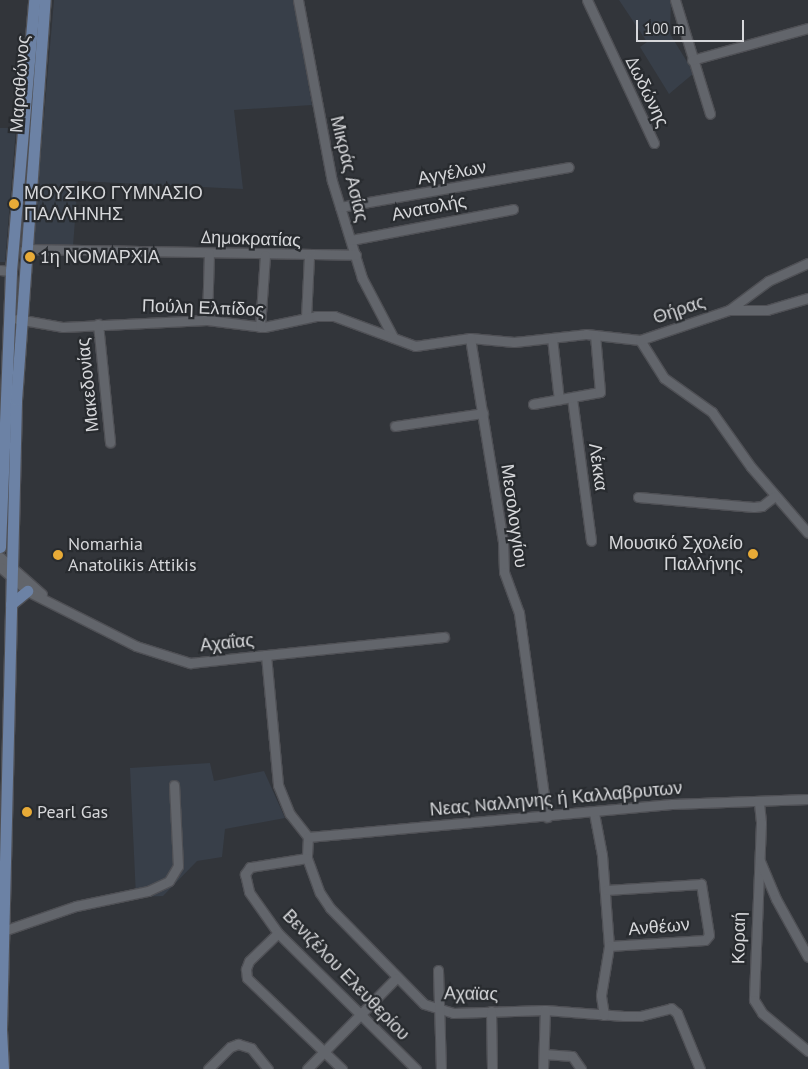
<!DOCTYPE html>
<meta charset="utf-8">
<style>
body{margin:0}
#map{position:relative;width:808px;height:1069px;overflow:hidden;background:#32353a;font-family:"PT Sans",sans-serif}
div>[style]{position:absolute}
.built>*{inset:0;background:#383f49}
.roads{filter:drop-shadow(1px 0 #4f5055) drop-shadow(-1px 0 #4f5055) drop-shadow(0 1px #4f5055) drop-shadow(0 -1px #4f5055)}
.minor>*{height:9px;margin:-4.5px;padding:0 4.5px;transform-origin:4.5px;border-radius:4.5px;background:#62656b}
.major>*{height:11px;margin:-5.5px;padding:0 5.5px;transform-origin:5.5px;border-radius:5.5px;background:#6c82a5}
.dots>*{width:14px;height:14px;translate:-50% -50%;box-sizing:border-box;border:2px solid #282b2f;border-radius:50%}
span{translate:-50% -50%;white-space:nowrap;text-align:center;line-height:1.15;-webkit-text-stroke:4.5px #282b2f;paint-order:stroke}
.street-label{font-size:18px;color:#d6d7da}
.poi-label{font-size:18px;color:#d6d7da}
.left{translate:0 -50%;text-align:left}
.right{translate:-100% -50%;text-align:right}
.scale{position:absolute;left:636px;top:20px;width:108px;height:22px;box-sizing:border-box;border:2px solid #d6d7da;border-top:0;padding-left:6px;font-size:15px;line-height:18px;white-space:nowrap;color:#d6d7da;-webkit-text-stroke:4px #282b2f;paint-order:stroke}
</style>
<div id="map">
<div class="built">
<i style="clip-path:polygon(54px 0,294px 0,312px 105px,234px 110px,243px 189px,78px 181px,73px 246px,33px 245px)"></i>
<i style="clip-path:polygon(619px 0,671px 0,670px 34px,694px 73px,669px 94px,640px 47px,647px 42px)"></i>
<i style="clip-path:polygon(0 128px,16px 128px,5px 262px,0 262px)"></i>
<i style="clip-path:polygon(210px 763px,214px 781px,264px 771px,285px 818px,225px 829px,222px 857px,197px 861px,163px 896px,136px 897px,130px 768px)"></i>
</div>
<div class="roads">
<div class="minor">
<i style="left:298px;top:0;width:184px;rotate:79.4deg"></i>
<i style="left:332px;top:181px;width:102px;rotate:72.8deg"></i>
<i style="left:362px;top:278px;width:67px;rotate:62.3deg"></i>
<i style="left:587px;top:0;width:158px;rotate:64.9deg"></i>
<i style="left:675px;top:0;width:119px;rotate:72.9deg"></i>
<i style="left:692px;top:60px;width:120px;rotate:-15.4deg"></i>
<i style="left:340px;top:207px;width:232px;rotate:-9.9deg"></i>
<i style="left:351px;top:240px;width:165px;rotate:-10.8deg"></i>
<i style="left:25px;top:249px;width:331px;rotate:1deg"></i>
<i style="left:0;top:270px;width:11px;rotate:5deg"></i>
<i style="left:729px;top:310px;width:49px;rotate:-36.6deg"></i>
<i style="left:768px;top:281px;width:44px;rotate:-24.2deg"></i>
<i style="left:306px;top:318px;width:61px;rotate:-87.2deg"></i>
<i style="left:17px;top:319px;width:47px;rotate:9.9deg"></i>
<i style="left:63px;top:327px;width:144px;rotate:-2.8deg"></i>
<i style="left:207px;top:320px;width:57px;rotate:7deg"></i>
<i style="left:264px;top:327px;width:53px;rotate:-11.9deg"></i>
<i style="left:316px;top:316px;width:18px"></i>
<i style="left:334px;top:316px;width:86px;rotate:20.3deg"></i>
<i style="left:415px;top:346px;width:56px;rotate:-8.3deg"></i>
<i style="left:470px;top:338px;width:44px;rotate:5.2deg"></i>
<i style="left:514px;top:342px;width:72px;rotate:-6.3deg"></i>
<i style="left:586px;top:334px;width:54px;rotate:6.3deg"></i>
<i style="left:640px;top:340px;width:45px;rotate:57.7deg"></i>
<i style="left:664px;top:378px;width:59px;rotate:35.3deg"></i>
<i style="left:712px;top:412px;width:67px;rotate:54.7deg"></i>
<i style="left:751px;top:467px;width:87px;rotate:49.2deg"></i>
<i style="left:207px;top:320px;width:67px;rotate:-88.3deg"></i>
<i style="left:98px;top:324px;width:119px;rotate:84.2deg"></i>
<i style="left:260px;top:327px;width:72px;rotate:-86deg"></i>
<i style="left:470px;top:338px;width:207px;rotate:80.8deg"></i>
<i style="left:503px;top:542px;width:30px;rotate:88deg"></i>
<i style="left:504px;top:572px;width:44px;rotate:69.9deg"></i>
<i style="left:519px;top:613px;width:206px;rotate:82.2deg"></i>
<i style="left:552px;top:338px;width:62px;rotate:83.6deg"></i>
<i style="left:640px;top:340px;width:94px;rotate:-18.6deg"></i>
<i style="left:729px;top:310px;width:38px"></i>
<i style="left:767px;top:310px;width:43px;rotate:-16.3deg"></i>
<i style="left:572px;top:398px;width:144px;rotate:82.4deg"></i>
<i style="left:533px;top:404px;width:68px;rotate:-10.2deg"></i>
<i style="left:600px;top:392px;width:57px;rotate:-95deg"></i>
<i style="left:395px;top:426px;width:89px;rotate:-8.4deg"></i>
<i style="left:638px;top:497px;width:116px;rotate:4.9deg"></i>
<i style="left:754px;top:507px;width:8px;rotate:-7deg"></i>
<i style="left:762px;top:506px;width:16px;rotate:-38deg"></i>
<i style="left:0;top:557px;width:56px;rotate:41.4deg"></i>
<i style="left:0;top:567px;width:38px;rotate:41deg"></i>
<i style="left:29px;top:592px;width:120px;rotate:26.8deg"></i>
<i style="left:136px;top:646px;width:57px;rotate:17.5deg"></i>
<i style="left:190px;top:663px;width:76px;rotate:-6deg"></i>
<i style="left:266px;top:655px;width:131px;rotate:84.7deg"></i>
<i style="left:278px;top:785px;width:31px;rotate:68deg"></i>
<i style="left:290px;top:814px;width:29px;rotate:52deg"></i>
<i style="left:308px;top:837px;width:21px;rotate:93deg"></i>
<i style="left:307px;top:858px;width:37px;rotate:70deg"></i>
<i style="left:320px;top:893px;width:18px;rotate:56deg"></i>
<i style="left:330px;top:908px;width:134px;rotate:45.6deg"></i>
<i style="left:424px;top:1004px;width:30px;rotate:17deg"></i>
<i style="left:453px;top:1013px;width:92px;rotate:-1.9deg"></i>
<i style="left:545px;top:1010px;width:79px;rotate:4.3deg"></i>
<i style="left:624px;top:1016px;width:16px"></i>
<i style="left:640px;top:1016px;width:32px;rotate:-14deg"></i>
<i style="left:671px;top:1008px;width:8px;rotate:40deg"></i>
<i style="left:677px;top:1013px;width:61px;rotate:67.7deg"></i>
<i style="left:266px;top:655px;width:179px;rotate:-5.8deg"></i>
<i style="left:759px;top:803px;width:20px;rotate:84deg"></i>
<i style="left:761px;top:823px;width:177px;rotate:92.3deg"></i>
<i style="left:754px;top:1000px;width:15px;rotate:58deg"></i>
<i style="left:762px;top:1013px;width:60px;rotate:39.6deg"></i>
<i style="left:594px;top:813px;width:43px;rotate:79.2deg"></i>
<i style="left:602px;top:855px;width:91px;rotate:85.6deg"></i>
<i style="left:609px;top:946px;width:96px;rotate:-3.6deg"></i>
<i style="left:705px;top:940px;width:6px;rotate:-51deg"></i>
<i style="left:709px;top:935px;width:52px;rotate:-98.9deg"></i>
<i style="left:701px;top:884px;width:95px;rotate:176.4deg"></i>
<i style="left:308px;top:837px;width:365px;rotate:-5.2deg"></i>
<i style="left:672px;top:804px;width:136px;rotate:-2.1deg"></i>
<i style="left:307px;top:858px;width:58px;rotate:171deg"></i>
<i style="left:250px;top:867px;width:9px;rotate:126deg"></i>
<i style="left:245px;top:874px;width:18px;rotate:77deg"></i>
<i style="left:249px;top:892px;width:50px;rotate:54.7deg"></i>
<i style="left:278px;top:933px;width:194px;rotate:44.6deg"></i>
<i style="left:760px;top:861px;width:41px;rotate:67.2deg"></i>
<i style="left:776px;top:899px;width:66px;rotate:61.1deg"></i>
<i style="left:3px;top:931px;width:77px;rotate:-18.9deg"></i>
<i style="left:76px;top:906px;width:74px;rotate:-11.8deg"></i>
<i style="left:148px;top:891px;width:23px;rotate:-25deg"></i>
<i style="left:169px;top:881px;width:17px;rotate:-59deg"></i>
<i style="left:178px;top:866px;width:81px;rotate:-92.8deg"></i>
<i style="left:278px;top:933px;width:40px;rotate:136deg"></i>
<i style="left:249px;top:961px;width:9px;rotate:111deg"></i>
<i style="left:246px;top:969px;width:9px;rotate:84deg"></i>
<i style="left:247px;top:978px;width:132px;rotate:43.8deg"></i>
<i style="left:438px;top:970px;width:99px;rotate:88.3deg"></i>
<i style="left:491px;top:1011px;width:58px;rotate:89deg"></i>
<i style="left:604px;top:1015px;width:20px;rotate:-99deg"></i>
<i style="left:601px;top:995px;width:50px;rotate:-80.7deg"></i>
<i style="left:544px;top:1054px;width:28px;rotate:4deg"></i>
<i style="left:572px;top:1056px;width:16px;rotate:55deg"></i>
<i style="left:208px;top:1069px;width:31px;rotate:-45deg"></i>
<i style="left:230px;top:1047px;width:9px;rotate:-21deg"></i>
<i style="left:238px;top:1044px;width:14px;rotate:17deg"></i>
<i style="left:251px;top:1048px;width:27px;rotate:51deg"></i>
<i style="left:307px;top:1069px;width:127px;rotate:-45.6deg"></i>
<i style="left:543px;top:1069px;width:59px;rotate:-88.1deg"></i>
</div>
<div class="major">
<i style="left:0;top:547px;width:276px;rotate:-87.7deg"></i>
<i style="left:11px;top:271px;width:272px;rotate:-85.1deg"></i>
<i style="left:11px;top:604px;width:21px;rotate:-39deg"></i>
<i style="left:3px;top:1069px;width:40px;rotate:-92.9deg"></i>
<i style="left:1px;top:1029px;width:629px;rotate:-88.63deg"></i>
<i style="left:16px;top:400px;width:401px;rotate:-85.9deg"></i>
</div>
</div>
<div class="dots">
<i style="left:14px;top:204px;background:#e8ab37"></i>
<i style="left:30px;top:257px;background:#e8ab37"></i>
<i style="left:753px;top:554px;background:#e8ab37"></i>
<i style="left:58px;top:555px;background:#e8ab37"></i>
<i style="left:27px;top:812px;background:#e8ab37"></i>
</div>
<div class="street-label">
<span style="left:20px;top:84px;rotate:-86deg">Μαραθώνος</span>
<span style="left:647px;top:92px;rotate:64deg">Δωδώνης</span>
<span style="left:349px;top:169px;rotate:76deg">Μικράς Ασίας</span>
<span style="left:452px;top:173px;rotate:-10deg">Αγγέλων</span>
<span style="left:429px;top:208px;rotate:-11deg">Ανατολής</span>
<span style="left:251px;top:239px;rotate:2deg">Δημοκρατίας</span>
<span style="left:203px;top:308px;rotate:2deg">Πούλη Ελπίδος</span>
<span style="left:679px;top:310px;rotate:-19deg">Θήρας</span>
<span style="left:88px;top:385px;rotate:-96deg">Μακεδονίας</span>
<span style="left:598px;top:467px;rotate:82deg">Λέκκα</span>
<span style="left:514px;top:516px;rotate:82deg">Μεσολογγίου</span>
<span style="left:227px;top:643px;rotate:-6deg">Αχαΐας</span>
<span style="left:556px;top:799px;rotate:-5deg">Νεας Nαλληνης ή Καλλαβρυτων</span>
<span style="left:659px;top:927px;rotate:-5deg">Ανθέων</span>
<span style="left:739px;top:938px;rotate:-89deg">Κοραή</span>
<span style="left:346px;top:975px;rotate:46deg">Βενιζέλου Ελευθερίου</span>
<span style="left:471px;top:994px;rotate:1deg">Αχαϊας</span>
</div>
<div class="poi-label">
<span class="left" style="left:24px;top:204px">ΜΟΥΣΙΚΟ ΓΥΜΝΑΣΙΟ<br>ΠΑΛΛΗΝΗΣ</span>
<span class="left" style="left:40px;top:257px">1η ΝΟΜΑΡΧΙΑ</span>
<span class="right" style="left:743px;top:554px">Μουσικό Σχολείο<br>Παλλήνης</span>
<span class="left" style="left:68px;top:555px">Nomarhia<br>Anatolikis Attikis</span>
<span class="left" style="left:37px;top:812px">Pearl Gas</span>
</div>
<div class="scale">100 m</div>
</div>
